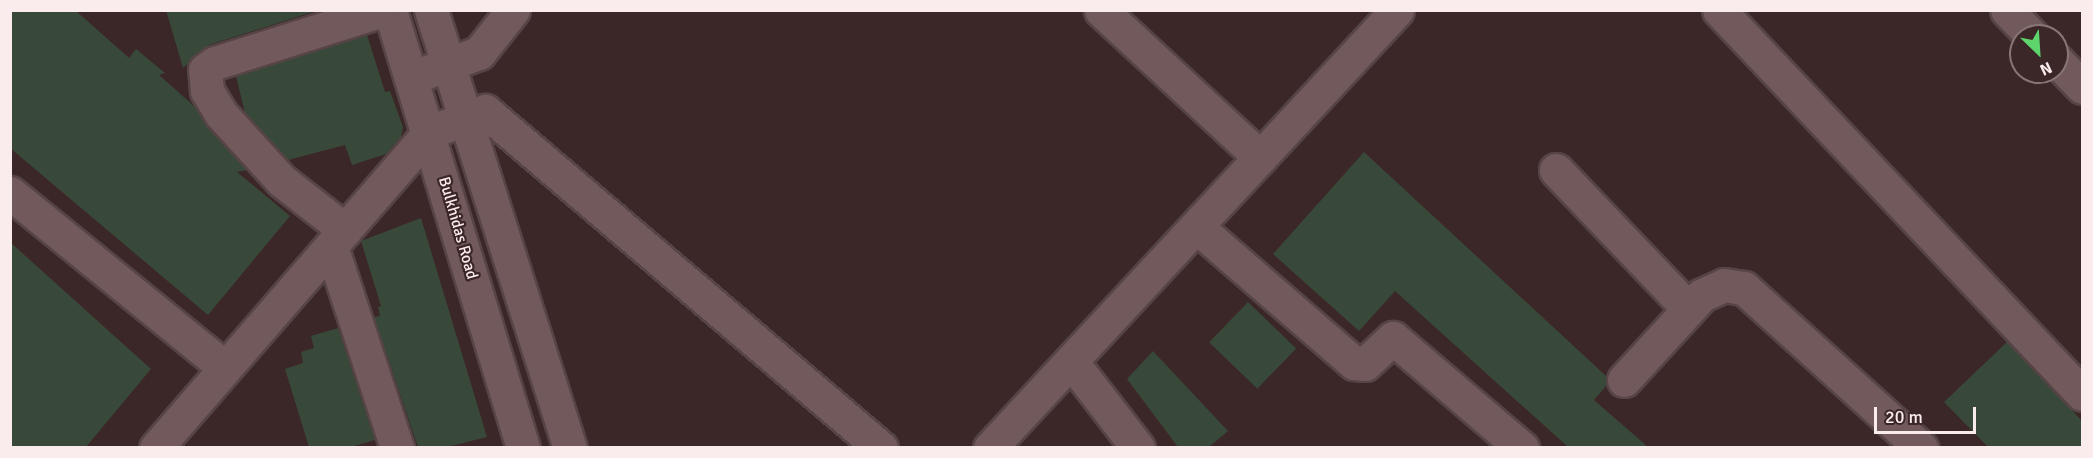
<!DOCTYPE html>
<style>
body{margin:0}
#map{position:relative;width:2093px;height:458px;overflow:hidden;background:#3c2728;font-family:Signika,sans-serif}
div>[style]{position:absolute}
.building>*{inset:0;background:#384839;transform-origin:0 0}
.roads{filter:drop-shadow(2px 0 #564446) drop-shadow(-2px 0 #564446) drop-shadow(0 2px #564446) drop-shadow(0 -2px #564446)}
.minor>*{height:33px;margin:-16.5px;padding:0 16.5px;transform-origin:16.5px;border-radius:16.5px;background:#72595b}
span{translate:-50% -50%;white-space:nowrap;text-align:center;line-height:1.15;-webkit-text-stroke:4.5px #3c2728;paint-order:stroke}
.street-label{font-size:16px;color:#faebec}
.frame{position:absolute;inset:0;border:12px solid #faebec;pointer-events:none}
.north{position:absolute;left:2009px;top:24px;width:60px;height:60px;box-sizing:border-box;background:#3c2728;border:2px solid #887576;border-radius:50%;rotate:155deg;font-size:16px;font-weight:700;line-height:24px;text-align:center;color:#faebec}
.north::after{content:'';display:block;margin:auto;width:21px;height:27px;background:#5ed56c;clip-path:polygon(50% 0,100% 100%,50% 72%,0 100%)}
.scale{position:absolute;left:1874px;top:407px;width:102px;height:27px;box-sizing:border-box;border:3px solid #faebec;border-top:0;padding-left:8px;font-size:18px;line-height:21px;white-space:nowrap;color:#faebec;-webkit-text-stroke:4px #3c2728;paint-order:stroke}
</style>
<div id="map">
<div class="building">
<i style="clip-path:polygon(10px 10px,75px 10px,129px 58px,136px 49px,165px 73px,159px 75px,194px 106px,207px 126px,247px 170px,237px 172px,290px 216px,208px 315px,10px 148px)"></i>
<i style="clip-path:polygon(166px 10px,319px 10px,209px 45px,183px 68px)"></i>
<i style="clip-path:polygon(367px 35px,385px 92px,390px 91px,403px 127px,401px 137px,386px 154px,352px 165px,345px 145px,288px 160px,245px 113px,236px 76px)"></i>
<i style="clip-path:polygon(1364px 152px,1606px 376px,1606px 386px,1594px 400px,1648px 447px,1568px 447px,1395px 291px,1359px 331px,1273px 254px)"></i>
<i style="clip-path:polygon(421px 218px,487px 437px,447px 447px,418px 447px,374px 317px,380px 316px,378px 307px,381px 306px,361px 241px)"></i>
<i style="clip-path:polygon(10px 242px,151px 369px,86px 447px,10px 447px)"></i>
<i style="left:1248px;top:302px;width:67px;height:56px;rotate:44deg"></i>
<i style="clip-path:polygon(338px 328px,375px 440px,351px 447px,309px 447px,285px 369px,303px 363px,301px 352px,314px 348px,311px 336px)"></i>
<i style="clip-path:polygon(2007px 342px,2082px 421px,2082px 447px,1988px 447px,1944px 402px)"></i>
<i style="clip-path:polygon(1153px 351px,1228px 431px,1209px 447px,1178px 447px,1127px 379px)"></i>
</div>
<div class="roads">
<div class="minor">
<i style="left:390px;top:10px;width:458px;rotate:73.1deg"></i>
<i style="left:431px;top:10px;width:460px;rotate:72.4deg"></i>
<i style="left:1101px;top:10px;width:217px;rotate:42.8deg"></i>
<i style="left:1719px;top:10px;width:528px;rotate:46.61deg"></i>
<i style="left:2007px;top:10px;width:36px;rotate:46deg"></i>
<i style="left:2057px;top:61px;width:36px;rotate:46deg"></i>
<i style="left:427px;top:72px;width:55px;rotate:-20.1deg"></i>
<i style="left:479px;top:53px;width:55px;rotate:-51.7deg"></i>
<i style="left:1556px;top:170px;width:192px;rotate:46.3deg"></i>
<i style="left:10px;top:193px;width:277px;rotate:39.1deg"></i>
<i style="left:1198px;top:228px;width:206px;rotate:40.9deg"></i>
<i style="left:1354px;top:363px;width:11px;rotate:5deg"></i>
<i style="left:1365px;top:364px;width:38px;rotate:-43deg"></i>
<i style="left:1393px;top:338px;width:170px;rotate:40.5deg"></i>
<i style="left:345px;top:230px;width:81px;rotate:-142deg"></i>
<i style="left:281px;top:180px;width:89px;rotate:-132.3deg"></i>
<i style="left:221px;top:114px;width:27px;rotate:-121deg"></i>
<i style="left:207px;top:91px;width:21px;rotate:-95deg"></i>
<i style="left:205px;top:70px;width:12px;rotate:-35deg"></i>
<i style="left:215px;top:63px;width:176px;rotate:-17.5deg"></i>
<i style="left:331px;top:246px;width:213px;rotate:71.9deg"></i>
<i style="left:1071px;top:361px;width:110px;rotate:52.4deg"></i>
<i style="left:1624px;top:380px;width:115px;rotate:-47.5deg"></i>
<i style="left:1702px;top:295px;width:24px;rotate:-24deg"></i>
<i style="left:1724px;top:285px;width:20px;rotate:9deg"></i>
<i style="left:1744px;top:288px;width:239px;rotate:42.1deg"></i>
<i style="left:156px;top:448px;width:418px;rotate:-49.1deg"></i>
<i style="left:430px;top:132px;width:59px;rotate:-20.9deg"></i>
<i style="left:485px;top:111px;width:520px;rotate:40.4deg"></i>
<i style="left:990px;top:448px;width:598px;rotate:-47.1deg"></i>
</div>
</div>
<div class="street-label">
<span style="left:458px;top:228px;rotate:74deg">Bulkhidas Road</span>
</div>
<div class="frame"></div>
<div class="north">N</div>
<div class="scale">20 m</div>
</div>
